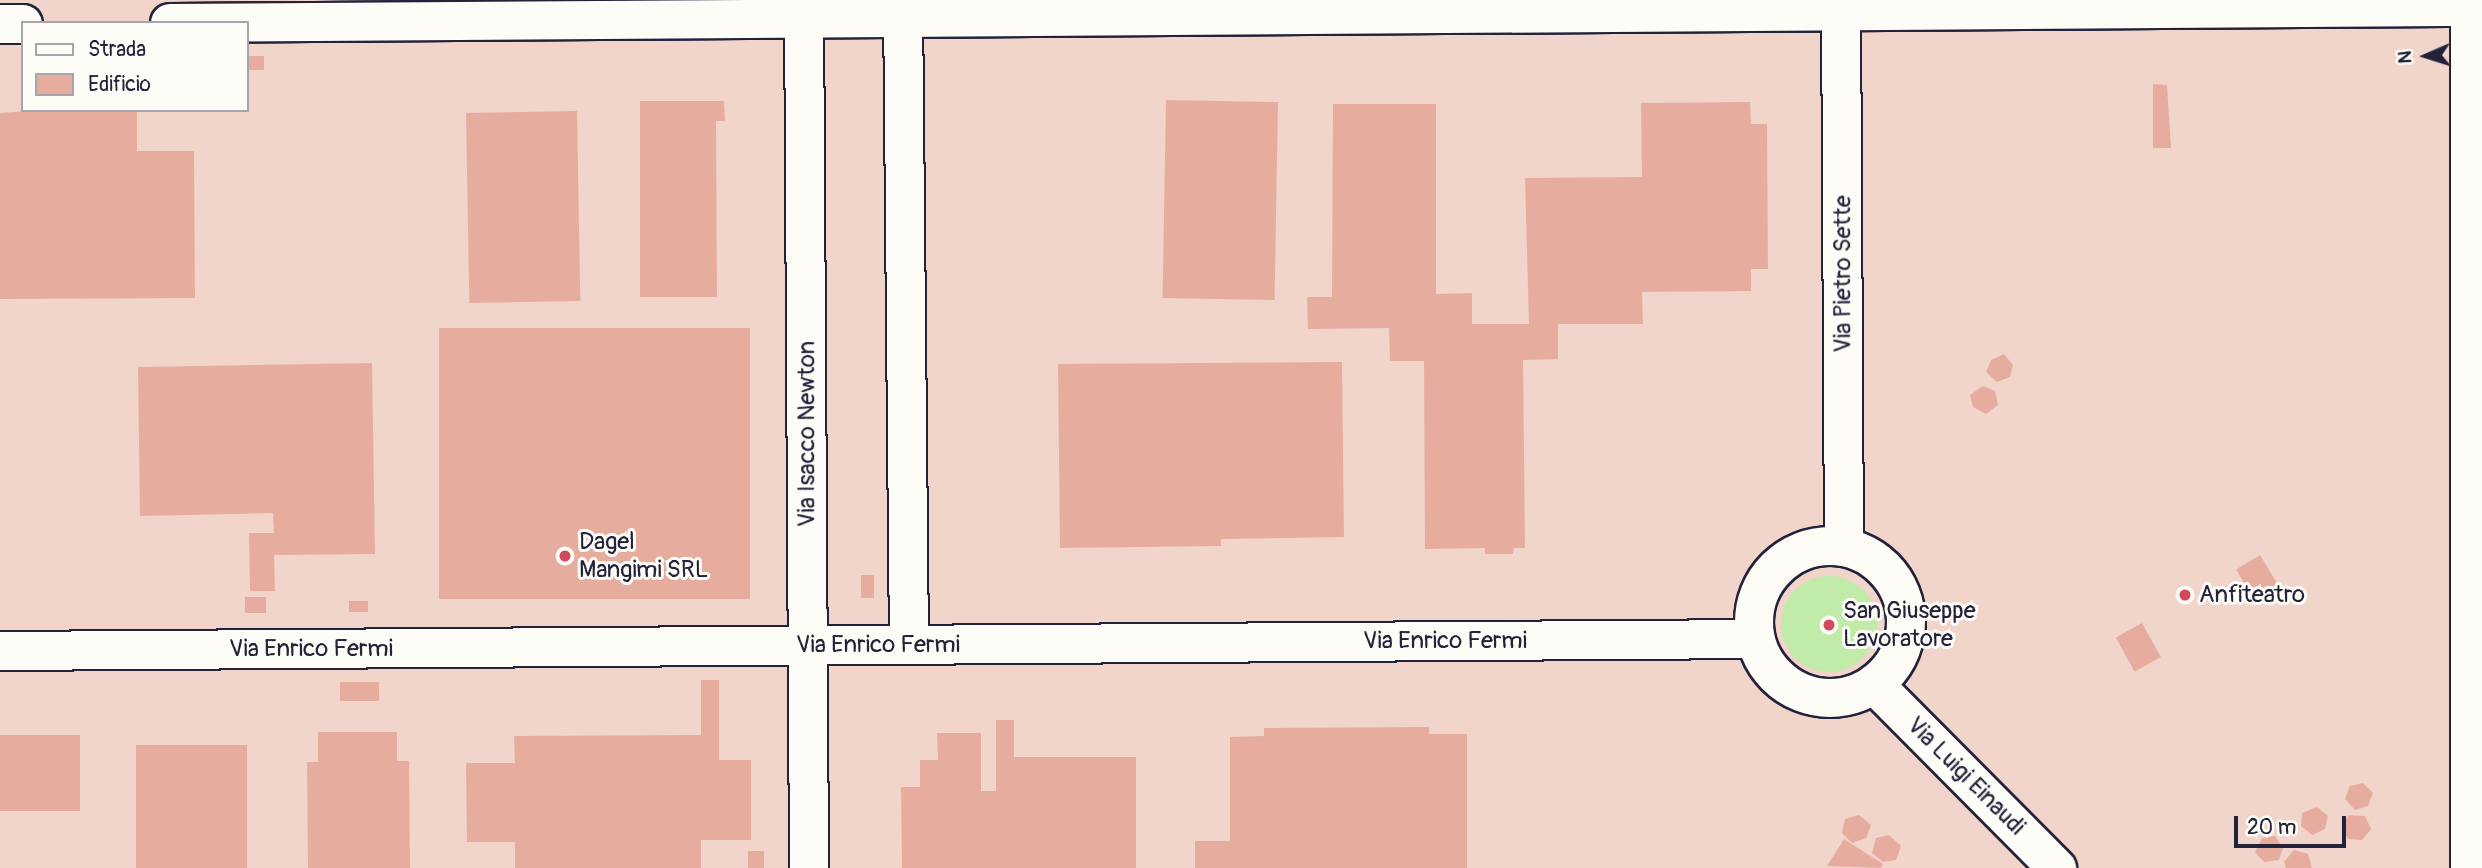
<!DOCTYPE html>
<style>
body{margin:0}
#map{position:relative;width:2482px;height:868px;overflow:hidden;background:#f6e4dd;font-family:Pangolin,sans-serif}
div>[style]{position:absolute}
.built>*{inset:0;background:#f1d4ca}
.green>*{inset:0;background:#c0eba8}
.round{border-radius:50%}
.building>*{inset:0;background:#e6ad9f;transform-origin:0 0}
.roads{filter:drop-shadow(2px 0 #22223b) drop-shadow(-2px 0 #22223b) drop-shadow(0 2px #22223b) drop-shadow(0 -2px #22223b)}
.street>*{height:38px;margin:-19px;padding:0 19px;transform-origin:19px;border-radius:19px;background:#fdfcf7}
.street>.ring{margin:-19px;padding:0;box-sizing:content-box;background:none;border:38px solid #fdfcf7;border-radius:50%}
.dots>*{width:19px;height:19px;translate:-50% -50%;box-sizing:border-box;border:4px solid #fdfcf7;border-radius:50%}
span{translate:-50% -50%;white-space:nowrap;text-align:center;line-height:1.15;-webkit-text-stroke:6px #fdfcf7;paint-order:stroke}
.street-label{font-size:24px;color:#22223b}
.poi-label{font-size:24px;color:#22223b}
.left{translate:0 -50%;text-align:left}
.legend{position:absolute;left:21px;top:21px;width:228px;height:91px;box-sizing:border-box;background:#fdfcf7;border:2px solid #a5a5ac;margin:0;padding:9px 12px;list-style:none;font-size:21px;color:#22223b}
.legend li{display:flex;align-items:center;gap:14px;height:35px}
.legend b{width:35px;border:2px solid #a5a5ac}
.north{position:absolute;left:2391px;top:21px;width:70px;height:70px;-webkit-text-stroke:5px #fdfcf7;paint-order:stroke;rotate:267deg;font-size:19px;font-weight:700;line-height:28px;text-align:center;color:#22223b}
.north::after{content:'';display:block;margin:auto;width:24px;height:32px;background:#22223b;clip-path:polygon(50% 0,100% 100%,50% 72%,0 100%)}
.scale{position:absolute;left:2234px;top:816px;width:112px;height:32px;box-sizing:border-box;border:4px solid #22223b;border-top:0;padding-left:9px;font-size:21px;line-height:24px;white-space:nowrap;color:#22223b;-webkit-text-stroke:5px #fdfcf7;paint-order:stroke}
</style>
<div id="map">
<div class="built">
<i style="clip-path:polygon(evenodd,0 0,2482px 0,2482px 868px,0 868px,0 0,23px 23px,247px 23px,247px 110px,23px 110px,23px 23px)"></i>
</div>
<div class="green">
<i class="round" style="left:1781px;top:576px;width:96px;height:96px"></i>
</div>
<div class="building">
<i style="left:247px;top:56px;width:17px;height:14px"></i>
<i style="clip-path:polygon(2153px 84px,2167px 85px,2171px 148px,2153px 148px)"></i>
<i style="clip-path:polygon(640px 101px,724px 101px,725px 121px,716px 121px,717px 297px,640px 297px)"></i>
<i style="left:1278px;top:102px;width:198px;height:112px;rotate:91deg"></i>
<i style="clip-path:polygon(1750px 102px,1751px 124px,1767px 124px,1768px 269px,1751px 269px,1751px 291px,1642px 292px,1643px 324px,1558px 324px,1558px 359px,1523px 360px,1525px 548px,1514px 548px,1513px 554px,1485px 554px,1485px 548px,1425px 549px,1424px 361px,1390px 361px,1389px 328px,1308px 329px,1307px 297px,1332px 297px,1333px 104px,1436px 104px,1436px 294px,1472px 293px,1472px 324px,1529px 324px,1525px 178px,1642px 177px,1641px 103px)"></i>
<i style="clip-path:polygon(44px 110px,137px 112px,137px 151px,194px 151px,195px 298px,0 299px,0 113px)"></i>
<i style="left:577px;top:111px;width:190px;height:111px;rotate:89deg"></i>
<i style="left:750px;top:328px;width:271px;height:311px;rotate:90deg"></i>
<i style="clip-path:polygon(2004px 354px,2013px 365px,2010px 377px,1997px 382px,1986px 372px,1991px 360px)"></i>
<i style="clip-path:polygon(1342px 362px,1344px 537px,1221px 539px,1221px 546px,1060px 548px,1058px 364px)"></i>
<i style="clip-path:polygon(372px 363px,375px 554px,274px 555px,275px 591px,250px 591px,249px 533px,274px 533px,273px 513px,140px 516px,138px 367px)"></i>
<i style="clip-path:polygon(1983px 386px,1995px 391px,1998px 405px,1986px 414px,1973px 407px,1970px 395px)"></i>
<i style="left:2260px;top:555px;width:37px;height:28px;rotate:59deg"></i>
<i style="left:861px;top:575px;width:13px;height:23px"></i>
<i style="left:245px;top:597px;width:21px;height:16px"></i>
<i style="left:349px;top:601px;width:19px;height:11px"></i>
<i style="left:2142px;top:623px;width:39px;height:30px;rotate:61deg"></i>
<i style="clip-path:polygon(701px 680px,719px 680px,719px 760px,751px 760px,751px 840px,701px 840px,701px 868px,515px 868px,515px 842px,467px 842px,466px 763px,515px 763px,514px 736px,701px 735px)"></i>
<i style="left:340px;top:682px;width:39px;height:19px"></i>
<i style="clip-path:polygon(996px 720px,1014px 720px,1014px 757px,1136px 757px,1136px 868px,902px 868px,901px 787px,920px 787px,920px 760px,938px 760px,937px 733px,981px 733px,981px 791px,996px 791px)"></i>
<i style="clip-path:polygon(1429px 727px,1429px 734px,1467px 734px,1467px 868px,1195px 868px,1195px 841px,1230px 841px,1230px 737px,1264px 736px,1264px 728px)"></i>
<i style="clip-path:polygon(318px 732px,397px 732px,397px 761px,409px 761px,410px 868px,308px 868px,307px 762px,318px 762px)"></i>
<i style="left:0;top:735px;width:80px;height:76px"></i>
<i style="left:136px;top:745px;width:111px;height:123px"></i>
<i style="clip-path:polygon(2363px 783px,2373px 793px,2368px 806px,2355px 810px,2345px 799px,2350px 786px)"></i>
<i style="clip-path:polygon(2317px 807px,2328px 816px,2325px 829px,2312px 835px,2301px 826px,2302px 813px)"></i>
<i style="clip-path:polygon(1859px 815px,1871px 825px,1866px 838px,1852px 843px,1842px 833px,1845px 819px)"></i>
<i style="clip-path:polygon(2349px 815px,2365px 816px,2371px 829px,2362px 840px,2348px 839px,2342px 826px)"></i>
<i style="clip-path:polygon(1889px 835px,1901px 846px,1896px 860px,1883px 862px,1872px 853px,1876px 838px)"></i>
<i style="clip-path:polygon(2275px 836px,2283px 848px,2279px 860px,2264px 862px,2255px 852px,2262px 838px)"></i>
<i style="clip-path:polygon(1844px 839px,1883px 864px,1881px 868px,1827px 866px)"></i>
<i style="clip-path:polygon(2294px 850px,2308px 854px,2312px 868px,2286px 868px,2284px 862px)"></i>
<i style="left:748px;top:851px;width:16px;height:17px"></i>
</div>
<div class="roads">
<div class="street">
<i style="left:804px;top:0;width:868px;rotate:89.67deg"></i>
<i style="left:903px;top:0;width:645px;rotate:89.47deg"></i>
<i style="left:1841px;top:0;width:547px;rotate:89.69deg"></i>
<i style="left:2470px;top:0;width:868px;rotate:90deg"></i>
<i style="left:170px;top:23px;width:2312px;rotate:-0.4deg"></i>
<i style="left:0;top:24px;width:23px"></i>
<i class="ring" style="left:1754px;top:546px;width:114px;height:114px"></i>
<i style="left:0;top:651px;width:1755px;rotate:-0.39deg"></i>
<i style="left:1874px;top:684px;width:260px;rotate:45.2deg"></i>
</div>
</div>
<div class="dots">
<i style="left:565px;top:556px;background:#d1495b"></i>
<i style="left:2185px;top:595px;background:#d1495b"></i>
<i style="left:1829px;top:625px;background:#d1495b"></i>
</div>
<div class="street-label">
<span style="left:1843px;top:274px;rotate:-90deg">Via Pietro Sette</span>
<span style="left:807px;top:434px;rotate:-90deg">Via Isacco Newton</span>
<span style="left:1445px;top:641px">Via Enrico Fermi</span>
<span style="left:878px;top:645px">Via Enrico Fermi</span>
<span style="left:311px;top:649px">Via Enrico Fermi</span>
<span style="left:1966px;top:776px;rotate:45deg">Via Luigi Einaudi</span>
</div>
<div class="poi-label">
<span class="left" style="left:579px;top:556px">Dagel<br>Mangimi SRL</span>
<span class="left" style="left:2199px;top:595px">Anfiteatro</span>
<span class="left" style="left:1843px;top:625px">San Giuseppe<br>Lavoratore</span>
</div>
<ul class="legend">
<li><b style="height:9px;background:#fdfcf7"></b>Strada</li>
<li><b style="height:19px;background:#e6ad9f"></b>Edificio</li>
</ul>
<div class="north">N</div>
<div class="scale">20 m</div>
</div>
